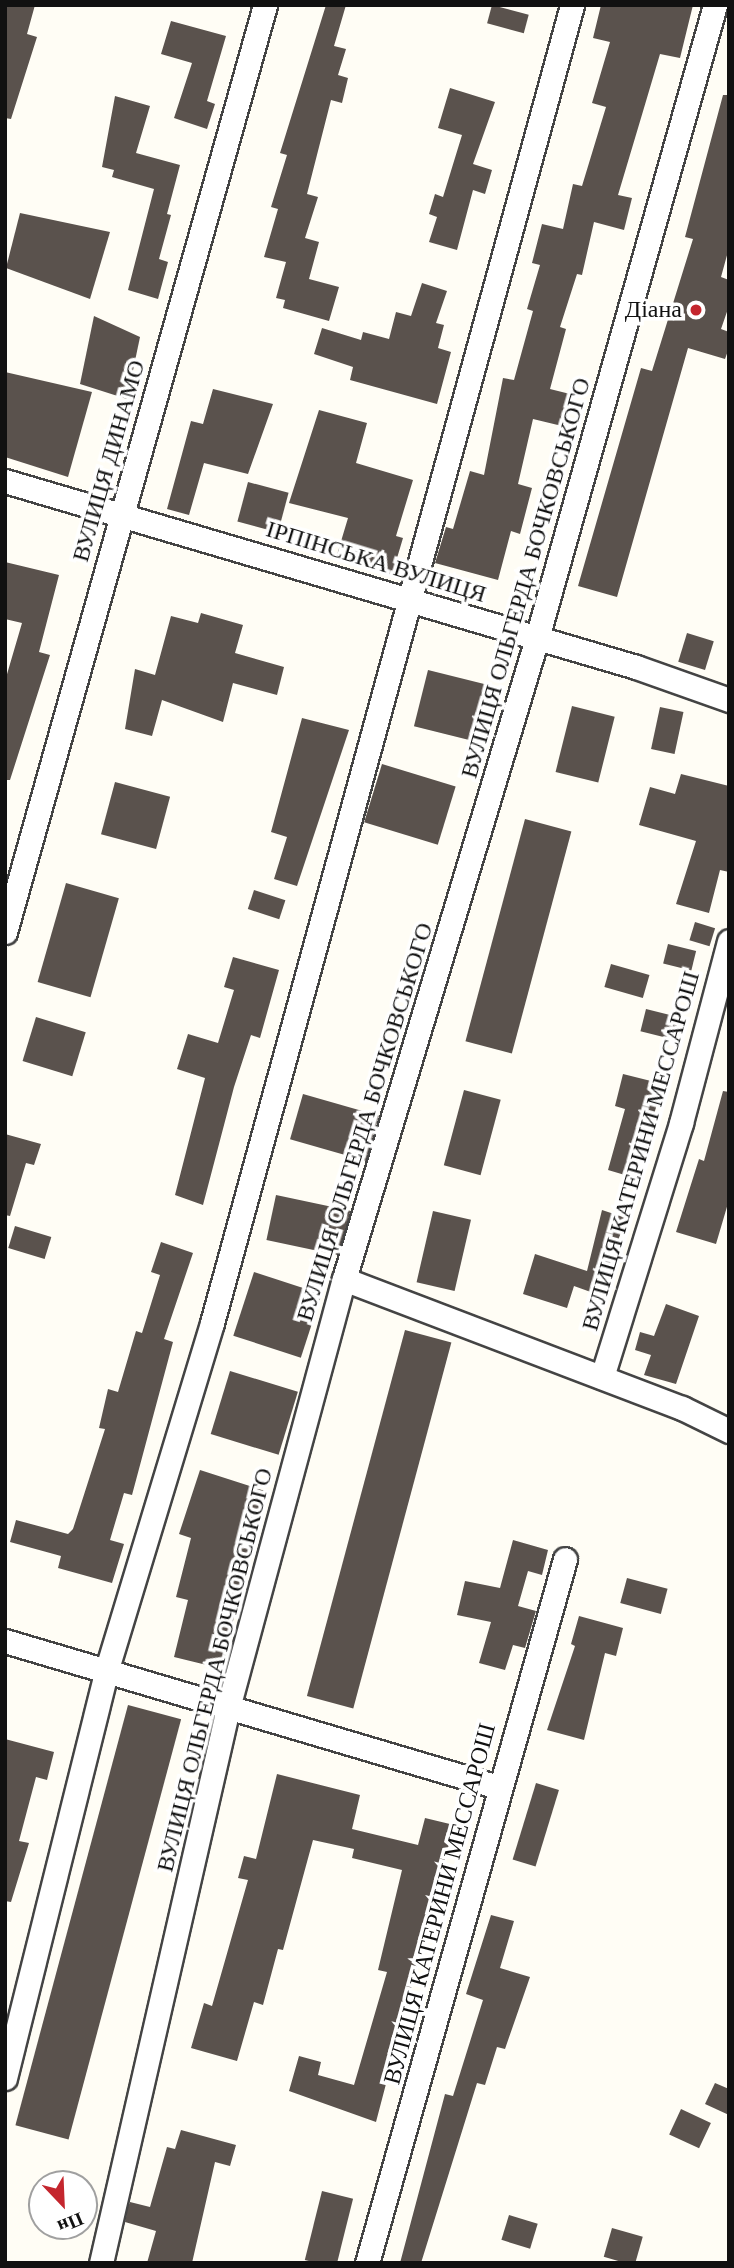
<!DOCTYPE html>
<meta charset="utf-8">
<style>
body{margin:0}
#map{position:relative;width:734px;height:2268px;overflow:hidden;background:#fffdf5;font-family:"Times New Roman",serif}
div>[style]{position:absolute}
.building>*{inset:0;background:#5a524d;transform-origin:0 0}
.roads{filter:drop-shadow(2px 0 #444) drop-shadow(-2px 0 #444) drop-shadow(0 2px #444) drop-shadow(0 -2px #444)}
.minor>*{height:23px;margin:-11.5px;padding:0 11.5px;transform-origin:11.5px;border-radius:11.5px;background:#fff}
.dots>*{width:19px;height:19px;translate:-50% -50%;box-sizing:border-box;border:4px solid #fff;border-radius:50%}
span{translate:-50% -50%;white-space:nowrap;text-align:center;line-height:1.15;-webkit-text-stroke:7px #fff;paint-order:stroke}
.poi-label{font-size:24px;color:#111}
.right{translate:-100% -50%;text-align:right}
.street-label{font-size:24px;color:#111}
.frame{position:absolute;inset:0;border:7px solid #111;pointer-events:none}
.north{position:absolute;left:28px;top:2170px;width:70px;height:70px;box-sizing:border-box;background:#fff;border:2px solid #a0a0a0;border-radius:50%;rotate:157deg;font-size:19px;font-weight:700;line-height:28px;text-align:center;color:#111}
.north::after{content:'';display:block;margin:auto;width:24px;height:32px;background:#c4262e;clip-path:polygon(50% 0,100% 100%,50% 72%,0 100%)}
</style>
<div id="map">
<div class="building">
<i style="clip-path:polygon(5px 5px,35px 5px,27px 34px,37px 37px,11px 119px,5px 118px)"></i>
<i style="clip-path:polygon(326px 5px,346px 5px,334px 46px,346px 49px,338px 75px,348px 78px,342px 103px,331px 100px,307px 194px,318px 197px,305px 238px,319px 242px,309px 279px,339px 287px,329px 321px,283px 308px,285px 300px,276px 298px,286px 262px,264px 257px,278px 209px,271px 207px,287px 155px,280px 153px)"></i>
<i style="left:492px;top:5px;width:38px;height:19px;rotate:15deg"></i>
<i style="clip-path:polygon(601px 5px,693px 5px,680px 58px,660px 54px,641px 118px,618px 195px,632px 198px,624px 230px,594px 222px,582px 275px,577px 274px,560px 327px,566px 329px,550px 389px,570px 394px,562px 426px,533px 419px,518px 484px,532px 488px,520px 534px,511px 531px,498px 580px,435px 563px,446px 527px,453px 529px,470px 471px,484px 475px,503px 378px,514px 380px,533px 311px,527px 309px,540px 265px,532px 263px,542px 224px,563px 229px,573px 184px,582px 186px,606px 107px,592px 103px,610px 42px,593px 38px)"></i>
<i style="clip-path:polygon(171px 21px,226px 36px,207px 101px,215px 104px,207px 129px,174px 118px,192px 63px,161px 54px)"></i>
<i style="clip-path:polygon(450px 88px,495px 102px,473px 164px,492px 170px,485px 194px,473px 190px,457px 250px,429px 242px,437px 217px,429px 214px,435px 194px,443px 197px,462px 135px,438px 128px)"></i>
<i style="clip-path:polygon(723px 95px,729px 95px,729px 248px,721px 277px,729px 280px,729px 306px,721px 329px,729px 332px,729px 348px,725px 359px,688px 348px,617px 597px,578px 586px,641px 368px,652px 371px,693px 239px,685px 237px)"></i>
<i style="clip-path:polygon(115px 96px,150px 106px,136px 153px,180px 165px,167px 214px,171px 215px,159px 259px,168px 262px,158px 299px,128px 290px,154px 189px,112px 177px,114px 170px,102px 167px)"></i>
<i style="clip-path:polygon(20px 213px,110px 232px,90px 299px,6px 268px)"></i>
<i style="clip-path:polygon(422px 283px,447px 291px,436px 323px,444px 325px,438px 348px,451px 352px,437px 404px,350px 380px,353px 367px,314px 354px,322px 328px,361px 340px,363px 332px,389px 339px,396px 312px,411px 316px)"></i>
<i style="clip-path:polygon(94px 316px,140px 337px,127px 399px,80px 384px)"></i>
<i style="clip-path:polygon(5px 372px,92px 392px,68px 477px,5px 457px)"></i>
<i style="clip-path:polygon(213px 389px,273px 404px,248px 474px,204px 463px,189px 515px,167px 509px,191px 421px,203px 424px)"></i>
<i style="clip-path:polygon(319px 410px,367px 423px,356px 463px,413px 480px,396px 536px,403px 538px,392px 575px,336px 558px,348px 518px,289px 503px)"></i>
<i style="left:248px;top:482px;width:42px;height:41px;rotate:15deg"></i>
<i style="clip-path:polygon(5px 562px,59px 575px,39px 652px,50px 655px,10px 780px,5px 780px,5px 681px,22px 623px,5px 619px)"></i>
<i style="clip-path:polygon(201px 613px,243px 625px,235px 653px,284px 667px,277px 695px,233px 683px,223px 722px,162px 700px,152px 736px,125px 729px,135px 669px,155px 675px,171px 616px,198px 623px)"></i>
<i style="left:687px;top:633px;width:28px;height:30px;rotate:17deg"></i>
<i style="left:428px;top:670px;width:60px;height:58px;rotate:14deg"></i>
<i style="left:572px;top:706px;width:44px;height:68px;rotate:14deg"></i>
<i style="left:660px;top:707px;width:24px;height:43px;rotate:12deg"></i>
<i style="clip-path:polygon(302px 718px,349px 730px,297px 886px,274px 879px,287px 837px,271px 832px)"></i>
<i style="left:382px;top:764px;width:77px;height:61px;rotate:17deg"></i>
<i style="clip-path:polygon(681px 774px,729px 786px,729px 872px,720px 870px,709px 913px,676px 904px,696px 841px,639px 825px,650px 787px,675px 794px)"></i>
<i style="left:115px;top:782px;width:57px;height:54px;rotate:15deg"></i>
<i style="left:525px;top:819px;width:48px;height:230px;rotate:15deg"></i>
<i style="left:66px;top:883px;width:55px;height:103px;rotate:16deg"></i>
<i style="left:254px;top:890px;width:33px;height:20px;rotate:18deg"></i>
<i style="left:695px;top:922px;width:21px;height:19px;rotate:17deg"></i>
<i style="left:668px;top:944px;width:29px;height:20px;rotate:14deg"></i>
<i style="clip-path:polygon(233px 957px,279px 970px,260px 1038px,251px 1035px,234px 1087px,203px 1205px,175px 1195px,205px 1078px,177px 1069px,188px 1034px,218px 1043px,234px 990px,224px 987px)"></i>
<i style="left:611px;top:964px;width:40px;height:24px;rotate:16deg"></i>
<i style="left:646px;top:1009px;width:34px;height:23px;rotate:14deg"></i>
<i style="left:36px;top:1017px;width:52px;height:46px;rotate:17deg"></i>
<i style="clip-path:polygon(623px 1074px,663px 1084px,635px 1178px,608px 1170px,625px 1109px,615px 1106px)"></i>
<i style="left:464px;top:1090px;width:38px;height:78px;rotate:15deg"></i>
<i style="clip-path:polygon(723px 1091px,729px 1092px,729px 1200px,716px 1244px,676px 1232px,699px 1159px,704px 1161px)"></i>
<i style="left:303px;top:1094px;width:79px;height:47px;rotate:16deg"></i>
<i style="clip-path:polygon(5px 1134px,41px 1144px,34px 1165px,26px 1163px,10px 1216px,5px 1215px)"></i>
<i style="left:276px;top:1195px;width:76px;height:46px;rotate:12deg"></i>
<i style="clip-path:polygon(602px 1210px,626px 1218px,599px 1295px,574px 1286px,567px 1308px,523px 1294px,535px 1254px,587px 1271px)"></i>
<i style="left:433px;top:1211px;width:39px;height:73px;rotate:13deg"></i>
<i style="left:15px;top:1226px;width:38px;height:23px;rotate:17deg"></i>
<i style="clip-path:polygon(161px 1242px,193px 1253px,164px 1339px,173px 1342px,132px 1495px,124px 1493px,110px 1540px,124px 1544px,112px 1583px,58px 1568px,61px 1556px,10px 1542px,16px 1520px,68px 1534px,73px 1529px,105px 1429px,99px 1428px,108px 1389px,118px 1392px,136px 1331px,142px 1333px,160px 1275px,151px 1272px)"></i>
<i style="left:254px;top:1272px;width:71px;height:67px;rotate:18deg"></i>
<i style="clip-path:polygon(666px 1304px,699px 1316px,676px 1384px,644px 1375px,651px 1355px,635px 1350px,640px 1332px,654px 1336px)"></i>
<i style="left:405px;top:1330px;width:48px;height:379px;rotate:15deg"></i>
<i style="left:230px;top:1371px;width:71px;height:66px;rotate:17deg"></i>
<i style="clip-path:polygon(200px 1470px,268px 1492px,246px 1559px,223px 1669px,174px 1657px,188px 1600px,176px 1597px,191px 1538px,179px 1534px)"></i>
<i style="clip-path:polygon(513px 1540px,548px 1550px,542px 1575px,528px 1571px,518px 1606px,536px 1611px,525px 1648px,513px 1645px,505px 1670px,479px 1663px,491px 1622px,457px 1615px,465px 1581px,500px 1588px)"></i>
<i style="left:627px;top:1578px;width:42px;height:26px;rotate:15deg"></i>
<i style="clip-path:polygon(579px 1616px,623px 1628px,616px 1656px,605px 1653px,584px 1740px,547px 1730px,575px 1646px,571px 1644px)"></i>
<i style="left:128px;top:1705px;width:55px;height:435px;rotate:15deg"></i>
<i style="clip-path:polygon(5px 1739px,54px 1752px,47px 1780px,36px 1777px,19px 1841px,29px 1843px,11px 1902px,5px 1901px)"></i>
<i style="clip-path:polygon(277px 1774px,360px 1795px,352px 1829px,418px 1845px,425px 1818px,454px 1825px,376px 2122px,289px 2091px,299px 2056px,321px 2062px,318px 2075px,354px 2085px,387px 1972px,378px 1970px,402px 1870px,352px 1858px,354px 1849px,313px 1840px,283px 1950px,278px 1949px,263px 2005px,254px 2002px,237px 2061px,191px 2048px,204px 2003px,212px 2006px,248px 1880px,238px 1878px,244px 1856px,256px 1859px)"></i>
<i style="left:536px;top:1783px;width:24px;height:80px;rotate:17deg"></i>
<i style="clip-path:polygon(491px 1915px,514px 1921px,500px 1968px,530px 1977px,505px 2049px,497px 2047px,485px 2085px,477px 2083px,421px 2263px,400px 2263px,445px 2094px,453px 2096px,483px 2000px,466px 1994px)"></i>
<i style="clip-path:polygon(715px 2083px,729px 2089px,729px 2115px,705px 2104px)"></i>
<i style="left:681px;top:2109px;width:33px;height:28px;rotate:25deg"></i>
<i style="clip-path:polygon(181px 2130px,236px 2145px,230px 2166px,215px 2162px,192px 2263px,147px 2263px,156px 2231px,125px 2222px,128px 2207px,130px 2202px,150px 2207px,167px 2147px,175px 2149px)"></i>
<i style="left:322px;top:2191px;width:32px;height:71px;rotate:14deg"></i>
<i style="left:509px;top:2215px;width:30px;height:26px;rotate:17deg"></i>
<i style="left:612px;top:2228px;width:32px;height:30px;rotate:16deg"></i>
</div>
<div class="roads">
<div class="minor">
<i style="left:5px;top:481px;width:658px;rotate:16.42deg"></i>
<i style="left:636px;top:667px;width:99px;rotate:19.5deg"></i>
<i style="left:5px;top:932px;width:963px;rotate:-74.33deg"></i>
<i style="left:344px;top:1279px;width:362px;rotate:20.9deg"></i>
<i style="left:682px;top:1408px;width:52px;rotate:26.1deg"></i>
<i style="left:602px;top:1377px;width:266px;rotate:-72.7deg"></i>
<i style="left:681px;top:1123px;width:188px;rotate:-75.2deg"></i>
<i style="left:5px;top:1641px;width:514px;rotate:16.5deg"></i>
<i style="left:5px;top:2078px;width:418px;rotate:-76deg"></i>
<i style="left:106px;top:1672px;width:365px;rotate:-73.1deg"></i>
<i style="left:212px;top:1323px;width:1366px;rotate:-74.72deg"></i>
<i style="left:101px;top:2263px;width:569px;rotate:-77.11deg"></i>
<i style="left:228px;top:1708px;width:444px;rotate:-74.9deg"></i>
<i style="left:344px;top:1279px;width:669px;rotate:-73.24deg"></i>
<i style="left:537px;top:638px;width:658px;rotate:-74.29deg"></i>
<i style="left:367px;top:2263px;width:731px;rotate:-74.29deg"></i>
</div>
</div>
<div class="dots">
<i style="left:696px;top:310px;background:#c4262e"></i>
</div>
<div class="poi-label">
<span class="right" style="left:682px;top:310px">Діана</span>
</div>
<div class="street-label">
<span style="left:109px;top:461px;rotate:-74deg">ВУЛИЦЯ ДИНАМО</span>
<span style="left:376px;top:562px;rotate:17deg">ІРПІНСЬКА ВУЛИЦЯ</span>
<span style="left:526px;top:578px;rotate:-74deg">ВУЛИЦЯ ОЛЬГЕРДА БОЧКОВСЬКОГО</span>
<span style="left:365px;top:1122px;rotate:-73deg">ВУЛИЦЯ ОЛЬГЕРДА БОЧКОВСЬКОГО</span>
<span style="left:641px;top:1151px;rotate:-74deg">ВУЛИЦЯ КАТЕРИНИ МЕССАРОШ</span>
<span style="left:215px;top:1670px;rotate:-76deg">ВУЛИЦЯ ОЛЬГЕРДА БОЧКОВСЬКОГО</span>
<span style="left:440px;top:1904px;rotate:-75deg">ВУЛИЦЯ КАТЕРИНИ МЕССАРОШ</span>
</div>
<div class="frame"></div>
<div class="north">Пн</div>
</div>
